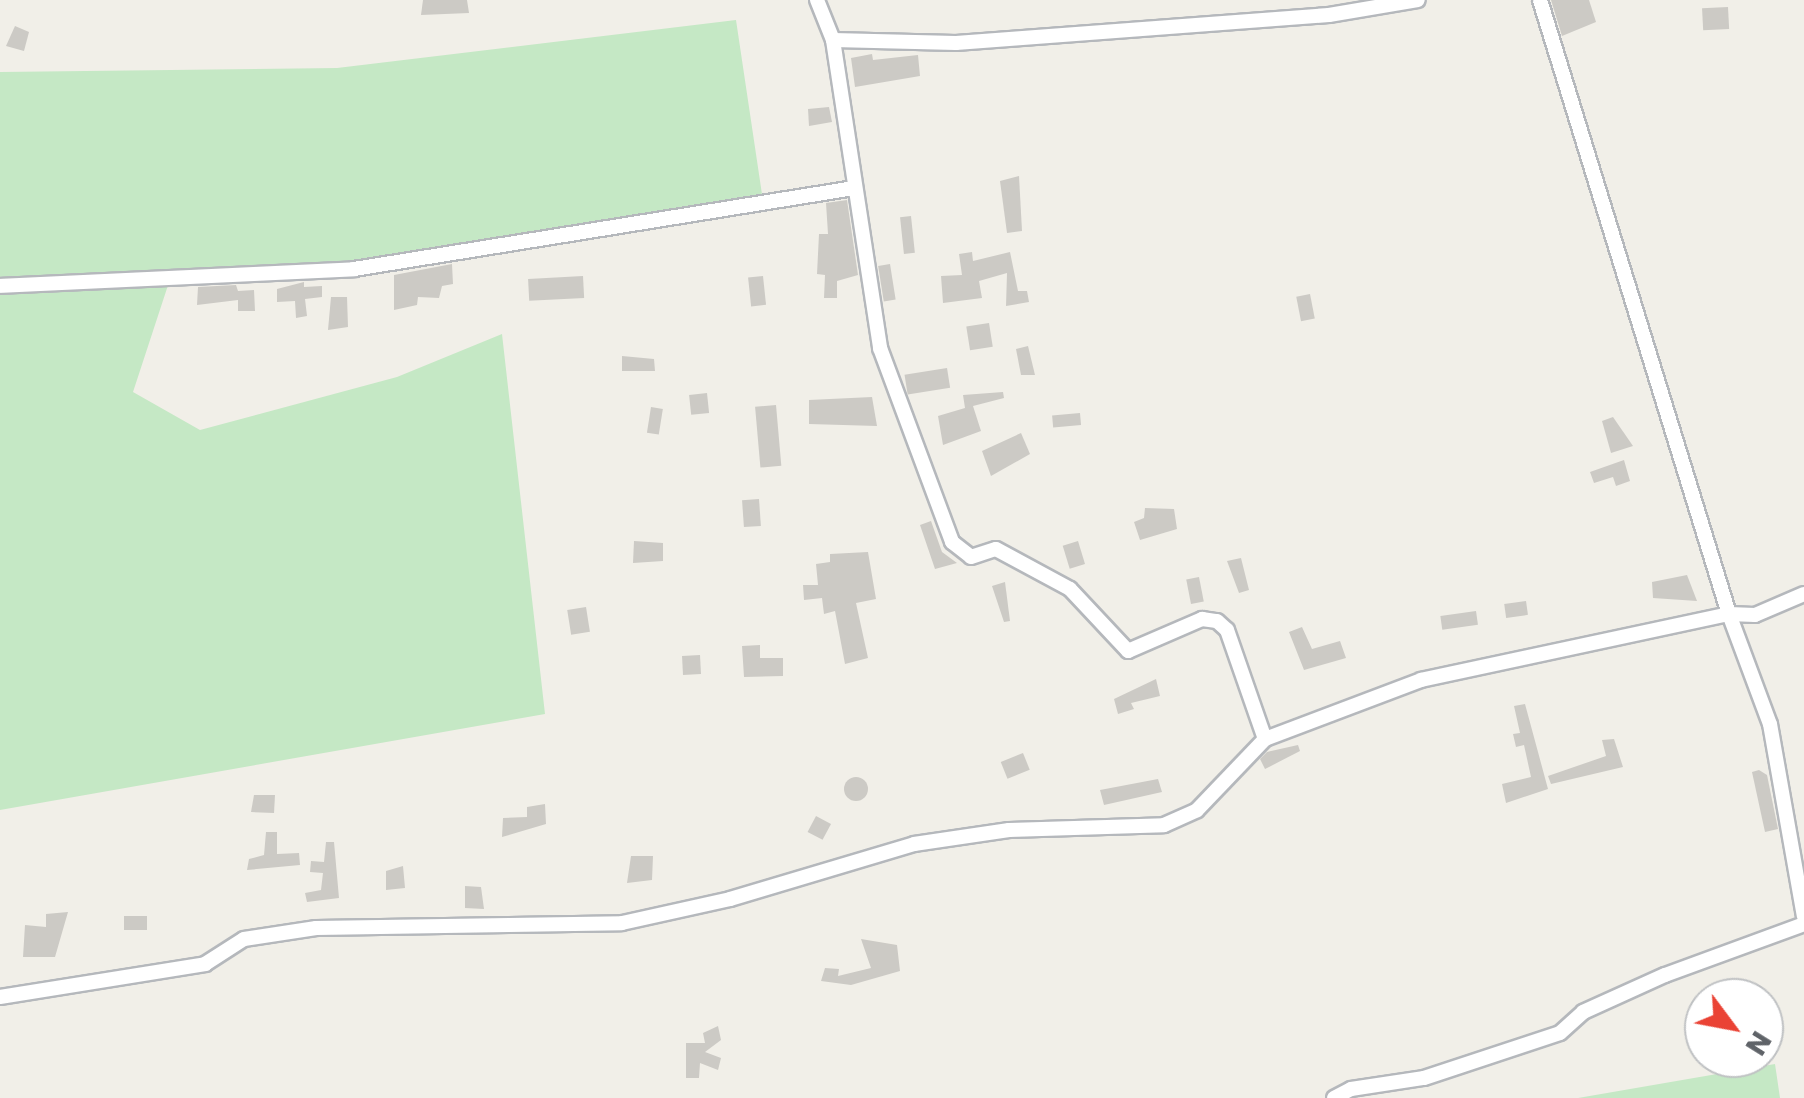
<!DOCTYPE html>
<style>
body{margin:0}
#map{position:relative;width:1804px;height:1098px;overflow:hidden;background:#f1efe8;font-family:Poppins,sans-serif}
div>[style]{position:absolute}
.green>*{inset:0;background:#c5e8c5}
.building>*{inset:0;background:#cccac5;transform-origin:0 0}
.round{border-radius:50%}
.roads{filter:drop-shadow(2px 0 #b5b8bc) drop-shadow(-2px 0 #b5b8bc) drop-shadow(0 2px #b5b8bc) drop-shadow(0 -2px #b5b8bc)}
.street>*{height:14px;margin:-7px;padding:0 7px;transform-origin:7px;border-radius:7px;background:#fff}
span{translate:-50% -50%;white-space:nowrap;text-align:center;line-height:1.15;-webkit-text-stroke:8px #fff;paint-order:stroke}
.north{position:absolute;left:1684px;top:978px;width:100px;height:100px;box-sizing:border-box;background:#fff;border:2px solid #bfc1c3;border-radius:50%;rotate:122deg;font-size:28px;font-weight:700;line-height:40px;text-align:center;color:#5f6368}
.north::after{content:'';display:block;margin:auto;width:35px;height:45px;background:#ea4335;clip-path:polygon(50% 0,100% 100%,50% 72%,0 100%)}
</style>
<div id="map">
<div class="green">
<i style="clip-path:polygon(736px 20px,763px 201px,370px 263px,173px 270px,133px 392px,200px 430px,397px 377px,502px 334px,545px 714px,0 810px,0 72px,337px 68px)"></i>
<i style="clip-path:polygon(1775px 1064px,1780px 1098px,1578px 1098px)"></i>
</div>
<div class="building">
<i style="clip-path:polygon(423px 0,467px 0,469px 13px,421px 15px)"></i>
<i style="clip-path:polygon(1551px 0,1589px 0,1596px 22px,1562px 36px)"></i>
<i style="left:1728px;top:7px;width:22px;height:26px;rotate:87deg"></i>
<i style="clip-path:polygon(15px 26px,29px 32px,24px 51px,6px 46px)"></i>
<i style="clip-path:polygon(872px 54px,873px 60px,918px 55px,920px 76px,855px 87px,851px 58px)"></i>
<i style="clip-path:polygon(829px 107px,832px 122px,809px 126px,808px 109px)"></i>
<i style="clip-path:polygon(1019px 176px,1022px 231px,1007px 233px,1000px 181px)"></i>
<i style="clip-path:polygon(847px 200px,858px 275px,837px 281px,837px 298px,824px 298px,825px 275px,817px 274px,819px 234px,828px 234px,826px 203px)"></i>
<i style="left:911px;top:216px;width:37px;height:11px;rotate:84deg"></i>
<i style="clip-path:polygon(972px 252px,973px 261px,1010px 252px,1018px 291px,1027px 291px,1029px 302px,1006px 306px,1007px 273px,979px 281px,982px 298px,943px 303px,941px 276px,962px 275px,959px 254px)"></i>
<i style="clip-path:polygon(452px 264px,453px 284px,442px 286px,439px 298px,418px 297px,417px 305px,394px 310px,394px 275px)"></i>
<i style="left:890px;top:264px;width:36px;height:12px;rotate:81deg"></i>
<i style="left:583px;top:276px;width:22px;height:55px;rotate:87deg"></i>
<i style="left:763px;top:276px;width:29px;height:15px;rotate:84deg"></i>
<i style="clip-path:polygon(304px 282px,304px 287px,322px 286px,322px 297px,305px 299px,307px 316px,296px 318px,295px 301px,277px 302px,277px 289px)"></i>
<i style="clip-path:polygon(236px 285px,238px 291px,254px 290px,255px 311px,238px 311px,238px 300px,197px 305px,198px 287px)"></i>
<i style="left:1310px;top:294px;width:25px;height:14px;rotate:79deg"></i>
<i style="clip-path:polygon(331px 297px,347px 297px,348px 327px,328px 330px)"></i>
<i style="left:989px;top:323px;width:24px;height:23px;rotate:81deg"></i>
<i style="clip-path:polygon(1028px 346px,1035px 375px,1021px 375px,1016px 349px)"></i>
<i style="clip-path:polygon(622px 356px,654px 359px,655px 371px,622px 371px)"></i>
<i style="left:947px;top:368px;width:20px;height:43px;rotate:81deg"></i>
<i style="clip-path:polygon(1003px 392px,1004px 398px,973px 406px,981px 431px,943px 445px,938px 416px,965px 408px,963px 395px)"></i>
<i style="left:707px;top:393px;width:20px;height:18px;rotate:84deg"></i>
<i style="clip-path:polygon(872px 397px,877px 426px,809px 424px,809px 400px)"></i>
<i style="left:776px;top:405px;width:61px;height:21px;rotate:85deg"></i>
<i style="left:651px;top:407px;width:12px;height:26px;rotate:9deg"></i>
<i style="left:1080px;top:413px;width:12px;height:28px;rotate:85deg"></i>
<i style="clip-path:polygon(1613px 417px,1633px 446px,1611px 453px,1602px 421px)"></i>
<i style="clip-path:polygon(1021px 433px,1030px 454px,991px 476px,982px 451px)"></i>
<i style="clip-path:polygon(1624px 460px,1630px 481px,1616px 486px,1613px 477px,1594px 483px,1590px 472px)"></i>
<i style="left:759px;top:499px;width:27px;height:17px;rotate:86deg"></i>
<i style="clip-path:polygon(1145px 508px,1174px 509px,1177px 529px,1140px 540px,1134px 522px,1144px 518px)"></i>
<i style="clip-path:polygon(931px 521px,942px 552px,957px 563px,935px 569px,920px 525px)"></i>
<i style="clip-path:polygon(634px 541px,663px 543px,663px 561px,633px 563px)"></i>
<i style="left:1078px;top:541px;width:24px;height:16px;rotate:73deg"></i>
<i style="clip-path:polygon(868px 552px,876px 599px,856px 603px,868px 658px,845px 664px,835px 611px,824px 614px,822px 598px,804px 600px,803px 585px,818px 585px,816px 564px,830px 562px,830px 554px)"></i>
<i style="clip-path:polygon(1241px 558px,1249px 590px,1239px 593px,1227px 561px)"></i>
<i style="clip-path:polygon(1687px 575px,1697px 601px,1653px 598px,1652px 582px)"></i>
<i style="left:1199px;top:577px;width:25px;height:13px;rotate:79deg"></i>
<i style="clip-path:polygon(1005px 582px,1010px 621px,1004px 622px,992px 586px)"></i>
<i style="left:1526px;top:601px;width:14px;height:22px;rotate:82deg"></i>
<i style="left:586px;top:607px;width:25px;height:19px;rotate:81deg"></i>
<i style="left:1476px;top:611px;width:14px;height:36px;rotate:82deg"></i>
<i style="clip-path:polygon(1302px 627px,1312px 649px,1340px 641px,1346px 658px,1304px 670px,1289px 632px)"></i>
<i style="clip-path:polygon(760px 645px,760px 658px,783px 658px,783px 676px,744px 677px,742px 646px)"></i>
<i style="left:700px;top:655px;width:19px;height:18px;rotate:87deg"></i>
<i style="clip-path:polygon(1156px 679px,1160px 696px,1131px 703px,1134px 709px,1118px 714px,1114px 699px)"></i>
<i style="clip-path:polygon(1525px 704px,1548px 789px,1506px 803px,1502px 784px,1531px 777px,1524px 745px,1516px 747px,1513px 734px,1520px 733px,1514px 706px)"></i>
<i style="clip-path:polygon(1614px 739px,1623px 767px,1551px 784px,1548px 776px,1606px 756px,1602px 740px)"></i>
<i style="clip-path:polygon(1298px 745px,1300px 751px,1265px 769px,1260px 759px,1267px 752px)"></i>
<i style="left:1023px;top:753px;width:18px;height:24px;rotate:68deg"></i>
<i style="clip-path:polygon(1759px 770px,1767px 775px,1778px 829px,1765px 832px,1752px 772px)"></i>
<i class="round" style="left:844px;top:777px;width:24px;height:24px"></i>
<i style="clip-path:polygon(1158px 779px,1162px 792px,1104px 805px,1100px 790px)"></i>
<i style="clip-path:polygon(254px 795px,275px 795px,274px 813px,251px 812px)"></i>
<i style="clip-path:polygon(545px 804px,546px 824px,502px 837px,503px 818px,527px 817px,527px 807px)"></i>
<i style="left:816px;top:816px;width:17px;height:18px;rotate:28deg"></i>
<i style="clip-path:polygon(266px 832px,277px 832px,277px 854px,299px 853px,300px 865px,247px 870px,249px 859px,264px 855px)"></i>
<i style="clip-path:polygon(326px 842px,334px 842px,339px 898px,307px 902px,305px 893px,321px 890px,323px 873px,310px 872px,311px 861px,324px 862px)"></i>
<i style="clip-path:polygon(631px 856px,653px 856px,652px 880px,627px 883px)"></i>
<i style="clip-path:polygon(403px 866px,405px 888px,386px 890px,386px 871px)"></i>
<i style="clip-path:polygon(465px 886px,481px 887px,484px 909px,465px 908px)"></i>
<i style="clip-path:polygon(68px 912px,55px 957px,23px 957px,25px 925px,46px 927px,46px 914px)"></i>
<i style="left:147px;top:916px;width:14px;height:23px;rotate:90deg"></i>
<i style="clip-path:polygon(861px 939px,897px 945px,900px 971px,851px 985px,821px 981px,825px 968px,839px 969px,838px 976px,871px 968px)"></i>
<i style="clip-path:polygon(718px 1026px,721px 1040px,705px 1052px,721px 1058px,718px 1070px,700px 1063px,699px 1078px,686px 1078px,686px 1043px,705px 1043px,703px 1033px)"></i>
</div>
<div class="roads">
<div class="street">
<i style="left:817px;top:0;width:43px;rotate:68.2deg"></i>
<i style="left:833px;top:40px;width:123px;rotate:1.4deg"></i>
<i style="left:956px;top:43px;width:374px;rotate:-4.3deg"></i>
<i style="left:1329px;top:15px;width:90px;rotate:-9.6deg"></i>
<i style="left:833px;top:40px;width:312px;rotate:81.3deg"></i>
<i style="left:880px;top:348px;width:207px;rotate:69.6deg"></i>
<i style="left:952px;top:542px;width:24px;rotate:38deg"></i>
<i style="left:971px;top:557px;width:26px;rotate:-18deg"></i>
<i style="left:996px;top:549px;width:84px;rotate:28.4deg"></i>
<i style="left:1070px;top:589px;width:85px;rotate:46.9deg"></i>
<i style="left:1128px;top:651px;width:81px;rotate:-23.4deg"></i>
<i style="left:1202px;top:619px;width:15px;rotate:8deg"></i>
<i style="left:1217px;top:621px;width:13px;rotate:42deg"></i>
<i style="left:1227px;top:630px;width:115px;rotate:70.8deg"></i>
<i style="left:0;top:286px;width:354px;rotate:-2.7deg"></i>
<i style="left:354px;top:269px;width:507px;rotate:-9.2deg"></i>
<i style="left:1804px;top:594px;width:53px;rotate:156.8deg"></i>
<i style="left:1755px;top:615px;width:26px;rotate:-178deg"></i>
<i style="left:1729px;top:614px;width:117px;rotate:69.6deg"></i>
<i style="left:1770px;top:724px;width:195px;rotate:80deg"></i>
<i style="left:0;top:997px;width:208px;rotate:-9.1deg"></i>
<i style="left:205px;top:964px;width:46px;rotate:-32.7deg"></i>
<i style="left:244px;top:939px;width:73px;rotate:-8.7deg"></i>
<i style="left:316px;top:928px;width:306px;rotate:-0.9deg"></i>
<i style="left:622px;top:923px;width:111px;rotate:-12.5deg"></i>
<i style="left:730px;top:899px;width:192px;rotate:-16.6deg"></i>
<i style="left:914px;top:844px;width:96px;rotate:-8.4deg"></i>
<i style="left:1009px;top:830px;width:155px;rotate:-1.8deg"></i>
<i style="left:1164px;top:825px;width:36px;rotate:-24deg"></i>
<i style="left:1197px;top:810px;width:98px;rotate:-46.2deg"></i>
<i style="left:1265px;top:739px;width:167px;rotate:-20.7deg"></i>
<i style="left:1421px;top:680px;width:315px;rotate:-12.1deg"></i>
<i style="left:1729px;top:614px;width:642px;rotate:-107.11deg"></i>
<i style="left:1334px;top:1098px;width:19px;rotate:-28deg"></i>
<i style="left:1351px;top:1089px;width:74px;rotate:-8.6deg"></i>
<i style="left:1424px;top:1078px;width:143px;rotate:-18.3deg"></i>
<i style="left:1560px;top:1033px;width:31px;rotate:-42deg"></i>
<i style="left:1583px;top:1012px;width:90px;rotate:-24.3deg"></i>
<i style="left:1665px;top:975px;width:148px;rotate:-20.1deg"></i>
</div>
</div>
<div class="north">N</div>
</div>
